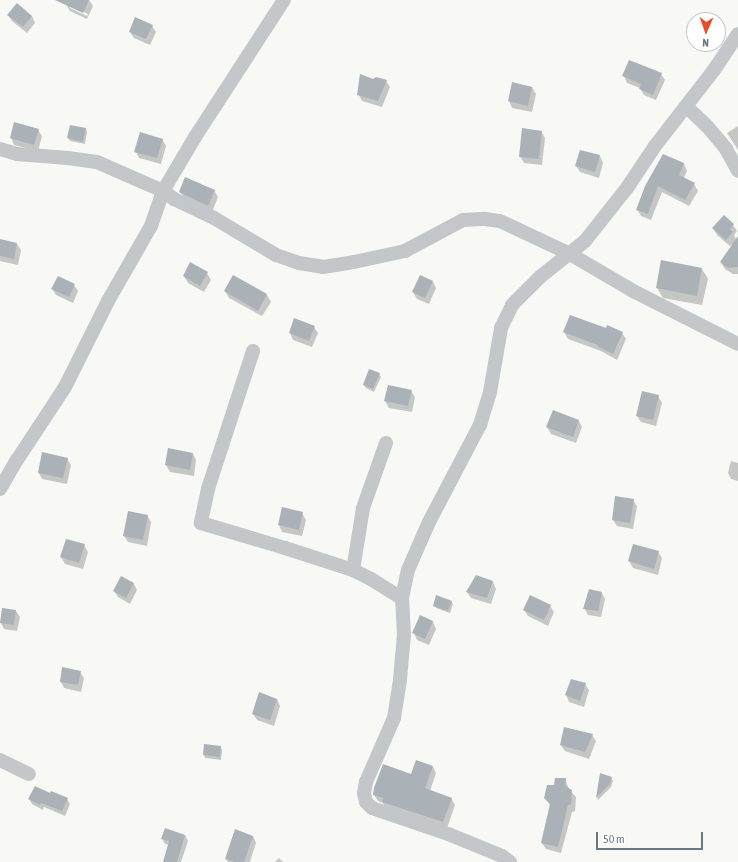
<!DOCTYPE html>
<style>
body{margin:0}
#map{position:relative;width:738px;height:862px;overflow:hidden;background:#f8f8f5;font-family:"Asap Condensed",sans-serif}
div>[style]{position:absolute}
.shadow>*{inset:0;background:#0003}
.building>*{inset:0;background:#aab2b8}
.minor>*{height:14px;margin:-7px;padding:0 7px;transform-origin:7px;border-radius:7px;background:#c3c7ca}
span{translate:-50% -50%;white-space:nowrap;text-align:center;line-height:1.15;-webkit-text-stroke:4px #fff;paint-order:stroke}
.north{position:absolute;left:686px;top:12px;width:40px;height:40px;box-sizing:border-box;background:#fff;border:1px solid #c2c9cf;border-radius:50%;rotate:182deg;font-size:11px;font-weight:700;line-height:16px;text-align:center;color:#677986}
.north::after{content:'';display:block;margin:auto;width:14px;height:18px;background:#e44f29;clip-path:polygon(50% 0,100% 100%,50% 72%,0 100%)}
.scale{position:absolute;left:596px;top:832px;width:107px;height:18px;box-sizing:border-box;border:2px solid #677986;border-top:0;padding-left:5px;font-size:12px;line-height:14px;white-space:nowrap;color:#677986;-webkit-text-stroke:3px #fff;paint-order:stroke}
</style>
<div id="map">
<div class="shadow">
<i style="clip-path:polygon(evenodd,68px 0,89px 0,93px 6px,87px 19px,70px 11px,66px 4px,68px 0,70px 6px,88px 14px,87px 16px,70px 8px,70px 6px)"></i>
<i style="clip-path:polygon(8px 15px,32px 16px,35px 23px,27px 33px,12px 21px)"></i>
<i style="clip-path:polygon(152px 26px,156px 32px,150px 45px,134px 38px,130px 32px)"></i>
<i style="clip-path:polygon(661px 74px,665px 80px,656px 100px,644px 95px,640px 88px,627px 83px,624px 76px)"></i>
<i style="clip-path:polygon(386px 81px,390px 87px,382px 107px,362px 101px,359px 95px)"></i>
<i style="clip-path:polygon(513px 83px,532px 87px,536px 94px,532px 112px,512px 108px,509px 101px)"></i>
<i style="clip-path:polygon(738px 126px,738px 150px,727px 133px)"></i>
<i style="clip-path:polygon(86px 129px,87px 132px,85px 144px,70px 141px,68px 138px)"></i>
<i style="clip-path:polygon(38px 130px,42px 136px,38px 151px,14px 145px,11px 138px)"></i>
<i style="clip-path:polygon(541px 131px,545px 138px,542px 165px,524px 163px,520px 156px)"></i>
<i style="clip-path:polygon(162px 139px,166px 146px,161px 164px,139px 158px,136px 152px)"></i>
<i style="clip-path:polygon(664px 155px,684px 164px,687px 171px,684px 178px,694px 184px,698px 191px,689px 206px,662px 192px,651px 220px,641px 216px,637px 209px)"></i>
<i style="clip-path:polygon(600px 156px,603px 163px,599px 178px,580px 172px,576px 166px)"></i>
<i style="clip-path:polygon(214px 190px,218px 197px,212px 212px,184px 198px,180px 192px)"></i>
<i style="clip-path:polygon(733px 225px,737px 231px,734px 235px,738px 243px,738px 274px,733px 274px,725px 269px,721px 263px,734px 243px,730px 246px,717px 235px,713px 228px)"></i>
<i style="clip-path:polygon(0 240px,17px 244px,21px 250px,18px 265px,0 261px)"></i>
<i style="clip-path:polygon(662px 261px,702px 269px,708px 279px,702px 305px,663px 298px,657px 288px)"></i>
<i style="clip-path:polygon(191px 264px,207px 273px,211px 280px,204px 292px,188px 283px,184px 276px)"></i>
<i style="clip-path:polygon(234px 277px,267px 295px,271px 302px,262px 316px,229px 298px,225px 291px)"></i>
<i style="clip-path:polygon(433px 282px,436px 288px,429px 304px,417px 299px,413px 292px)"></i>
<i style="clip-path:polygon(74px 285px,78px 291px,73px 303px,56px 295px,52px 289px)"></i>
<i style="clip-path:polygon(314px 327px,318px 333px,312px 347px,293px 340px,290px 333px)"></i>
<i style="clip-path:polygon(606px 329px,622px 333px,626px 339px,617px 360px,601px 351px,568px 339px,564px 332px)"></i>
<i style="clip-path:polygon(379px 374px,381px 377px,374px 392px,366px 388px,364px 385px)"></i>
<i style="clip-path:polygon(411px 391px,415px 397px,412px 412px,389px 408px,385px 401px)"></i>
<i style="clip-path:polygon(658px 396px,662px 403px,656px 426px,641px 422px,637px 416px)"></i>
<i style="clip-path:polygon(579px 421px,582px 427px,576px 443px,551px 434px,547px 427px)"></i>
<i style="clip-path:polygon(193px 454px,196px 460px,194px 476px,170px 472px,166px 465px)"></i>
<i style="clip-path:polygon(67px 459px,71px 465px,67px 484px,42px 479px,39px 473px)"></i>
<i style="clip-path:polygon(731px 461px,738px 463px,738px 481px,731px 479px,728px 473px)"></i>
<i style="clip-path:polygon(633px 500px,637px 506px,633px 529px,617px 526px,613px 520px)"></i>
<i style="clip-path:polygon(283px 509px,302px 513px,306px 520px,302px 536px,282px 532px,279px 525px)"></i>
<i style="clip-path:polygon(147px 515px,151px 522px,147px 546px,128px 542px,124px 536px)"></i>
<i style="clip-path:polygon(84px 545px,88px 552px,83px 569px,65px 564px,61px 557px)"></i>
<i style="clip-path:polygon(658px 552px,662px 558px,658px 575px,633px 568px,629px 561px)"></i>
<i style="clip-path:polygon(122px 577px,134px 584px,137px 590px,130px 604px,118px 597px,114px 591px)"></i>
<i style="clip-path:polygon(493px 582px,496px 589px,491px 604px,471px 598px,467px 592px)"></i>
<i style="clip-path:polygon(602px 593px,605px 599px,601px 617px,588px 615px,585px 609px)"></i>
<i style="clip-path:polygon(451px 601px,453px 604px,450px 613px,436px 608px,434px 605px)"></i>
<i style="clip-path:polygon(550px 606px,554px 612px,548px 626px,528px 616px,524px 610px)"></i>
<i style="clip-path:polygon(16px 611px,20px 617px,17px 631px,4px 629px,1px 623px)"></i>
<i style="clip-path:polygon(420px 617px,433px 622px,436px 629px,429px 645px,417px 640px,414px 633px)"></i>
<i style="clip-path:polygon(80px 672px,84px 678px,81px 692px,64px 688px,61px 682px)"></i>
<i style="clip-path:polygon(571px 680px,585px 684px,589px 690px,584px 707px,569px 702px,566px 695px)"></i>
<i style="clip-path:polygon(277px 699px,280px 706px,274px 726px,257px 720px,253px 714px)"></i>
<i style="clip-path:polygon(592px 735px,596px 741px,589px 759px,565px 751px,561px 745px)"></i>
<i style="clip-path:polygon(221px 747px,222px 750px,221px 760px,205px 758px,204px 755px)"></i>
<i style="clip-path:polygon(416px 762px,433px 767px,436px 773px,430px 791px,451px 798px,455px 805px,447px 828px,386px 808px,383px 803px,378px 801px,374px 795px,412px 776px)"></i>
<i style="clip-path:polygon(601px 774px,611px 778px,613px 781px,611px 787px,598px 800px,597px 798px)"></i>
<i style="clip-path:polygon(565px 779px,569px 789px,576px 797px,575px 811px,572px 812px,561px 853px,546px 849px,542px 843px,551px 806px,545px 798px,555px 786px)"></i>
<i style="clip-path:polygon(50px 794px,67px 799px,70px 804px,65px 816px,44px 807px,43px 810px,32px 804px,29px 799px)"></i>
<i style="clip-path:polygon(185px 835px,188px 841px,181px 862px,165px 862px,169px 845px,165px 844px,162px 839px)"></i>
<i style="clip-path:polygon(253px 836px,256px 843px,250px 862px,228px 862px,226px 858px)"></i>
<i style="clip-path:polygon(279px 858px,283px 862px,275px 862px)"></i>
</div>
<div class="building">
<i style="clip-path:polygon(55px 0,89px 0,83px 13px)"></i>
<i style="clip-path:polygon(17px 3px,32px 16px,23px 27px,7px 15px)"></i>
<i style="clip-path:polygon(135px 17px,153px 25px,146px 39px,129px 32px)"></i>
<i style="clip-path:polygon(629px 60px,662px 73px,653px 95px,639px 89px,641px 84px,622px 76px)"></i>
<i style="clip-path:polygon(360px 74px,373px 79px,376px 77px,387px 80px,378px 101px,357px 95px)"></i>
<i style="clip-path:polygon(512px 82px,532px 87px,528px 106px,508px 101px)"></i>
<i style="clip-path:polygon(14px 122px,39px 129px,34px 145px,10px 138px)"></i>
<i style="clip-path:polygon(70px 125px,86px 128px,83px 142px,67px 138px)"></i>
<i style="clip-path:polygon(522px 128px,542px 131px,539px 159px,519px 157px)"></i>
<i style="clip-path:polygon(140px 132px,163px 139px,157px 158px,134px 152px)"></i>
<i style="clip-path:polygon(580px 150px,600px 155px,595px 172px,575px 166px)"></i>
<i style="clip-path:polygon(663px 154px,684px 163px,679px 175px,695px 183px,685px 200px,658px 186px,648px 214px,636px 210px,645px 186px)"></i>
<i style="clip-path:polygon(185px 177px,215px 190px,208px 206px,179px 192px)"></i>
<i style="clip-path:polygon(724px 215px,734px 224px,730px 229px,733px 232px,726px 240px,712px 228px)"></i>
<i style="clip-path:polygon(738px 236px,738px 267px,728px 268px,720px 262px)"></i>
<i style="clip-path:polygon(0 239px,17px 243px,14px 259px,0 256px)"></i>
<i style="clip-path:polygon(661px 260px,702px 268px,697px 296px,656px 288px)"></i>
<i style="clip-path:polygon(190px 262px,208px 272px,200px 286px,183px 276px)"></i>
<i style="clip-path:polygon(233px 275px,267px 294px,258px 311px,224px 291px)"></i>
<i style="clip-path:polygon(420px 275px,433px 281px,425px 298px,412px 292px)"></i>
<i style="clip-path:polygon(58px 276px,75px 284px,69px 297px,51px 289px)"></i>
<i style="clip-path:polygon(570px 315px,606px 328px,607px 325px,623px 332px,613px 354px,597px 346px,598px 345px,563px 332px)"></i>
<i style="clip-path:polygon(294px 318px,315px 326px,309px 341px,289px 333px)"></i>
<i style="clip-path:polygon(369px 369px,380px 373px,373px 389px,363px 385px)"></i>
<i style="clip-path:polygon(388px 385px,412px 390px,408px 406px,384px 401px)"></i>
<i style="clip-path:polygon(642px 391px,659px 395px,653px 420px,636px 416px)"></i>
<i style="clip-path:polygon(553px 410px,579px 420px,573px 437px,546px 427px)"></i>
<i style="clip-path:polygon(168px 448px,193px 453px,190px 470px,165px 465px)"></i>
<i style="clip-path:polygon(42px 452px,68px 458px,63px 478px,38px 473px)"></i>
<i style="clip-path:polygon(615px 496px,634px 499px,630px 523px,612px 520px)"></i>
<i style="clip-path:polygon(282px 507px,303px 512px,299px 530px,278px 525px)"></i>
<i style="clip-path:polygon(128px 511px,148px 515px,143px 540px,123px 536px)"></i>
<i style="clip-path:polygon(66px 539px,85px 544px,79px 563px,60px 557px)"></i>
<i style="clip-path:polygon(633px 544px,659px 551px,654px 569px,628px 561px)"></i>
<i style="clip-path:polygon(476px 575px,493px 581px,487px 598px,466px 592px)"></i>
<i style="clip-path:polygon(121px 576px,134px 583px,126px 598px,113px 591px)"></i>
<i style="clip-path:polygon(589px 589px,602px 592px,598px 611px,583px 609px)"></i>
<i style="clip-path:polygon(436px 595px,452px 601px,448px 611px,433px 606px)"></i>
<i style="clip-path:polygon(530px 595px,551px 605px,544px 620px,523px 610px)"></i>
<i style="clip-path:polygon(2px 608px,16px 610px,14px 625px,0 623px)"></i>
<i style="clip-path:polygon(420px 615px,433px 621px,425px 639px,412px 633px)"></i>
<i style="clip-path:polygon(62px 667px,81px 671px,78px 685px,60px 682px)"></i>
<i style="clip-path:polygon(571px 679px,586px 683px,580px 701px,565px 695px)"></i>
<i style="clip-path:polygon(259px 692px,277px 699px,270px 720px,252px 714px)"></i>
<i style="clip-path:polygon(564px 727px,593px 734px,585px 752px,560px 745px)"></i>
<i style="clip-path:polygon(204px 744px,221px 746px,220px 757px,203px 755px)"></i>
<i style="clip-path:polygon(416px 760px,433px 766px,425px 788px,452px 798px,443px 822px,382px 802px,383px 798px,373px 795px,374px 788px,383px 764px,411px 774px)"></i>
<i style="clip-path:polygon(600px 773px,612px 777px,610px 784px,596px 798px)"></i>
<i style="clip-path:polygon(555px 778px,566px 778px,565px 786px,572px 790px,571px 805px,568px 805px,558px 847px,541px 843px,550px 804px,544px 798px,547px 785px,554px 785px)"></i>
<i style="clip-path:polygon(35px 786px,50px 793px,51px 791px,68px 798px,62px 811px,41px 803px,40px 805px,28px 799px)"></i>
<i style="clip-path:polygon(165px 828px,185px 835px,177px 862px,163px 862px,169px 841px,161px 839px)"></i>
<i style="clip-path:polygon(235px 829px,253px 836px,244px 862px,235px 862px,225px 859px)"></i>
</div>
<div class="minor">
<i style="left:686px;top:106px;width:29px;rotate:44deg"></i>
<i style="left:707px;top:126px;width:30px;rotate:50deg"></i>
<i style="left:726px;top:149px;width:25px;rotate:61deg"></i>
<i style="left:0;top:149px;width:18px;rotate:16deg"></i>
<i style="left:17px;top:154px;width:51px;rotate:4.5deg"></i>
<i style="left:68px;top:158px;width:29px;rotate:8deg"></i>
<i style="left:97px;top:162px;width:72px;rotate:23.7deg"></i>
<i style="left:163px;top:191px;width:14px;rotate:36deg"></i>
<i style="left:174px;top:199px;width:44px;rotate:25.4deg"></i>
<i style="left:214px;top:218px;width:72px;rotate:30.8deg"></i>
<i style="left:276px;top:255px;width:24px;rotate:19deg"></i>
<i style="left:299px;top:263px;width:24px;rotate:9deg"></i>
<i style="left:323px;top:267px;width:31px;rotate:-9deg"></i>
<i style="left:354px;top:262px;width:52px;rotate:-12.2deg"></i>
<i style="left:405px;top:251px;width:66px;rotate:-28.1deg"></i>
<i style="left:463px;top:220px;width:22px;rotate:-3deg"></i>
<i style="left:485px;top:219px;width:15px;rotate:8deg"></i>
<i style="left:500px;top:221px;width:77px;rotate:25.2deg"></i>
<i style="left:570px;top:254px;width:75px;rotate:30.3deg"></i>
<i style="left:635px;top:292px;width:115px;rotate:26.8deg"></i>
<i style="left:253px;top:351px;width:145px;rotate:108.1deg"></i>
<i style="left:208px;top:489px;width:35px;rotate:102deg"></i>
<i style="left:201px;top:523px;width:88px;rotate:16.6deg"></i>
<i style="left:285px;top:548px;width:71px;rotate:17.9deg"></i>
<i style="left:353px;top:570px;width:20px;rotate:27deg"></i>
<i style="left:371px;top:579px;width:36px;rotate:32deg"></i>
<i style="left:0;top:489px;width:34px;rotate:-60deg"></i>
<i style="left:17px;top:460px;width:87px;rotate:-56.7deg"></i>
<i style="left:65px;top:387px;width:96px;rotate:-63.4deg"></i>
<i style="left:108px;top:301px;width:86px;rotate:-60.2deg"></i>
<i style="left:151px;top:226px;width:37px;rotate:-71deg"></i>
<i style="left:163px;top:191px;width:63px;rotate:-59.3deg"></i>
<i style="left:195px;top:137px;width:163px;rotate:-57deg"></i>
<i style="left:353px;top:570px;width:63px;rotate:-80.8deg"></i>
<i style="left:363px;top:508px;width:69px;rotate:-70.5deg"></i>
<i style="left:0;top:760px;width:32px;rotate:26deg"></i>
<i style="left:510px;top:862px;width:10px;rotate:-143deg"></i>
<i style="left:502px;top:856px;width:58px;rotate:-157.8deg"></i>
<i style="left:448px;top:834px;width:80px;rotate:-161.1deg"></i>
<i style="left:372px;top:808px;width:8px;rotate:-135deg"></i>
<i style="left:366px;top:802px;width:9px;rotate:-103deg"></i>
<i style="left:364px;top:793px;width:11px;rotate:-80deg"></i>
<i style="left:366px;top:782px;width:70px;rotate:-66.4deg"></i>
<i style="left:394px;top:718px;width:39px;rotate:-81deg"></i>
<i style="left:400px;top:679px;width:44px;rotate:-84.8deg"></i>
<i style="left:404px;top:635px;width:37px;rotate:-93deg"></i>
<i style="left:402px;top:598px;width:29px;rotate:-78deg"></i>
<i style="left:408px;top:570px;width:52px;rotate:-66.4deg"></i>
<i style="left:429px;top:522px;width:110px;rotate:-62.3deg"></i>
<i style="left:480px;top:425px;width:34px;rotate:-73deg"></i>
<i style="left:490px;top:392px;width:65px;rotate:-80.2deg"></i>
<i style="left:501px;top:328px;width:25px;rotate:-64deg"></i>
<i style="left:512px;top:305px;width:40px;rotate:-45deg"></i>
<i style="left:540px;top:277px;width:58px;rotate:-38.7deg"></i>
<i style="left:585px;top:241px;width:68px;rotate:-51.6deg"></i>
<i style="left:627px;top:188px;width:50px;rotate:-56.3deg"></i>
<i style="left:655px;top:146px;width:96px;rotate:-52.2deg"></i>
<i style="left:714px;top:70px;width:43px;rotate:-56.3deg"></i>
</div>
<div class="north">N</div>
<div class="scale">50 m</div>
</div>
